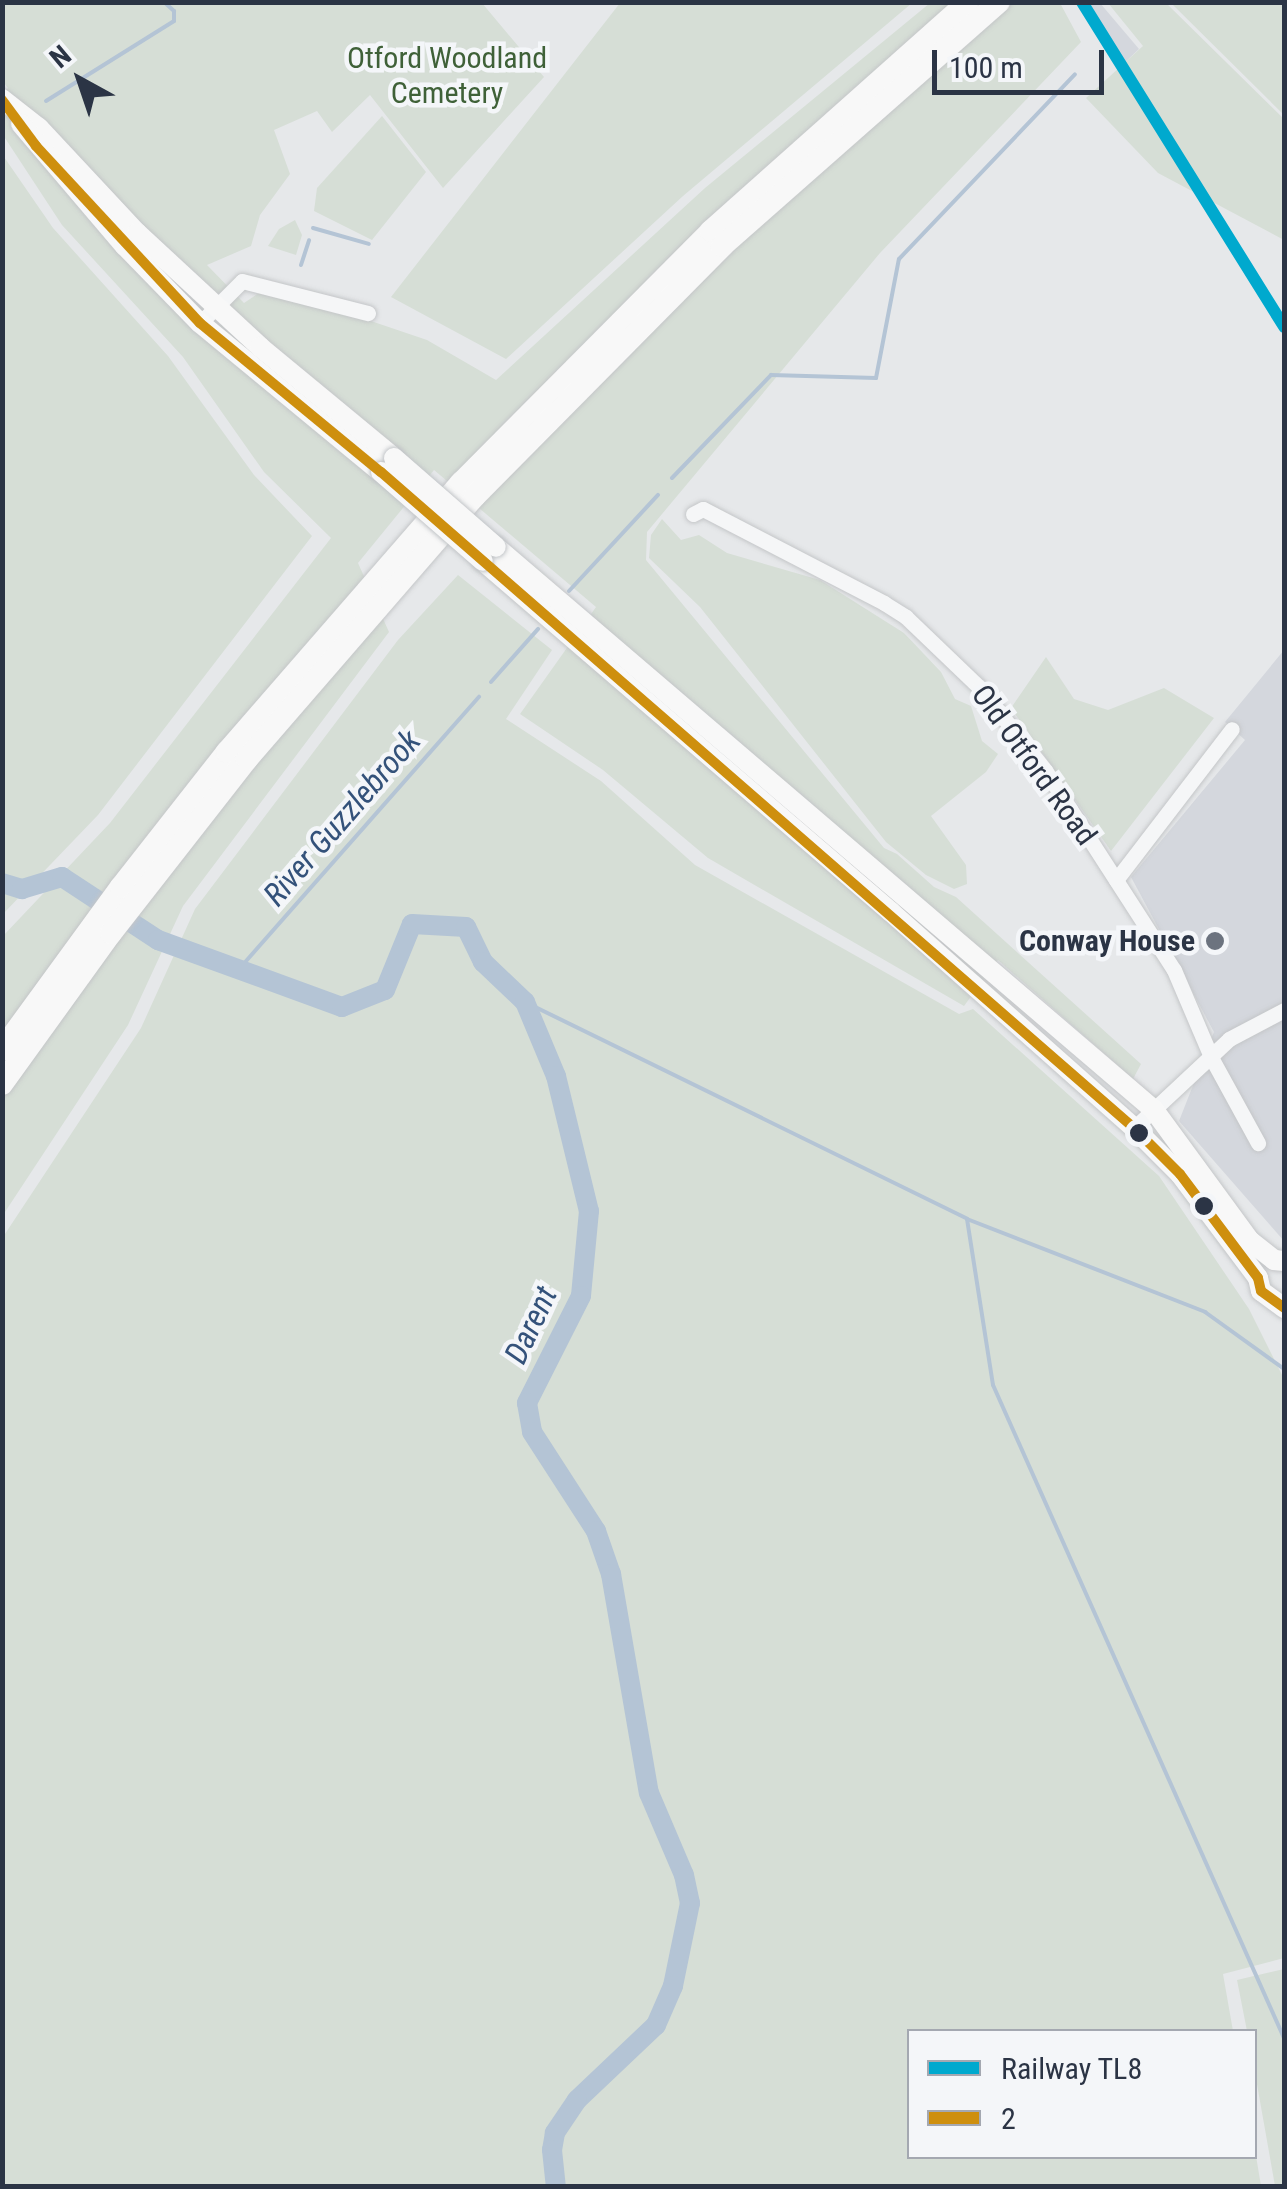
<!DOCTYPE html>
<style>
body{margin:0}
#map{position:relative;width:1287px;height:2189px;overflow:hidden;background:#e6e8ea;font-family:"Roboto Condensed",sans-serif}
div>[style]{position:absolute}
.built>*{inset:0;background:#d4d7dd}
.green>*{inset:0;background:#d6ded6}
.stream>*{height:4px;margin:-2px;padding:0 2px;transform-origin:2px;border-radius:2px;background:#b4c4d5}
.river>*{height:20px;margin:-10px;padding:0 10px;transform-origin:10px;border-radius:10px;background:#b4c4d5}
.roads{filter:drop-shadow(0 0 2px #c4c6c8) drop-shadow(0 0 2px #c4c6c8)}
.minor>*{height:15px;margin:-7.5px;padding:0 7.5px;transform-origin:7.5px;border-radius:7.5px;background:#f5f6f7}
.major>*{height:20px;margin:-10px;padding:0 10px;transform-origin:10px;border-radius:10px;background:#f8f8f8}
.highway>*{height:22px;margin:-11px;padding:0 11px;transform-origin:11px;border-radius:11px;background:#f8f8f8}
.bridges{filter:drop-shadow(0 0 2px #c2c5c8) drop-shadow(0 0 2px #c2c5c8)}
.major-bridge>*{height:20px;margin:-10px;padding:0 10px;transform-origin:10px;border-radius:10px;background:#f8f8f8}
.bus-1>*{height:10px;margin:-5px;padding:0 5px;transform-origin:5px;border-radius:5px;background:#ce8f0e}
.rail-1>*{height:12px;margin:-6px;padding:0 6px;transform-origin:6px;border-radius:6px;background:#00a9ce}
.dots>*{width:28px;height:28px;translate:-50% -50%;box-sizing:border-box;border:5px solid #f4f6f9;border-radius:50%}
span{translate:-50% -50%;white-space:nowrap;text-align:center;line-height:1.15;-webkit-text-stroke:9px #f4f6f9;paint-order:stroke}
.park-label{font-size:30px;color:#3f6138}
.street-label{font-size:30px;color:#2b3445}
.poi-label{font-size:30px;color:#2b3445;font-weight:700}
.right{translate:-100% -50%;text-align:right}
.water-label{font-size:32px;color:#34527a;font-style:italic}
.frame{position:absolute;inset:0;border:5px solid #2b3445;pointer-events:none}
.legend{position:absolute;left:907px;top:2029px;width:350px;height:130px;box-sizing:border-box;background:#f4f6f9;border:2px solid #a4a8b1;margin:0;padding:12px 18px;list-style:none;font-size:30px;color:#2b3445}
.legend li{display:flex;align-items:center;gap:20px;height:50px}
.legend b{width:50px;border:2px solid #a4a8b1}
.north{position:absolute;left:30px;top:30px;width:100px;height:100px;-webkit-text-stroke:8px #f4f6f9;paint-order:stroke;rotate:320deg;font-size:28px;font-weight:700;line-height:40px;text-align:center;color:#2b3445}
.north::after{content:'';display:block;margin:auto;width:35px;height:45px;background:#2b3445;clip-path:polygon(50% 0,100% 100%,50% 72%,0 100%)}
.scale{position:absolute;left:932px;top:50px;width:172px;height:45px;box-sizing:border-box;border:5px solid #2b3445;border-top:0;padding-left:12px;font-size:30px;line-height:35px;white-space:nowrap;color:#2b3445;-webkit-text-stroke:8px #f4f6f9;paint-order:stroke}
</style>
<div id="map">
<div class="built">
<i style="clip-path:polygon(1078px 3px,1100px 3px,1139px 49px,1119px 68px)"></i>
<i style="clip-path:polygon(1284px 650px,1284px 1241px,1179px 1121px,1214px 1032px,1131px 877px,1245px 740px,1225px 722px)"></i>
</div>
<div class="green">
<i style="clip-path:polygon(3px 3px,482px 3px,544px 77px,443px 188px,370px 95px,332px 132px,317px 111px,274px 130px,290px 174px,260px 215px,251px 246px,207px 265px,244px 303px,262px 291px,362px 318px,427px 340px,496px 380px,705px 188px,930px 3px,1060px 3px,1081px 42px,880px 253px,647px 532px,646px 560px,884px 848px,897px 854px,934px 887px,956px 897px,1141px 1064px,1133px 1079px,998px 960px,964px 1006px,708px 858px,603px 770px,520px 714px,596px 607px,434px 470px,358px 563px,389px 632px,183px 906px,128px 1025px,3px 1215px,3px 936px,110px 823px,331px 538px,264px 472px,183px 357px,62px 225px,3px 135px,3px 94px,8px 88px,3px 82px)"></i>
<i style="clip-path:polygon(620px 3px,912px 3px,683px 196px,506px 359px,391px 297px)"></i>
<i style="clip-path:polygon(1108px 3px,1166px 3px,1284px 119px,1284px 240px,1158px 173px,1086px 98px,1143px 46px)"></i>
<i style="clip-path:polygon(1284px 3px,1284px 115px,1172px 4px,1174px 2px)"></i>
<i style="clip-path:polygon(382px 116px,426px 172px,372px 240px,314px 211px,317px 188px)"></i>
<i style="clip-path:polygon(2px 154px,53px 228px,168px 356px,254px 475px,312px 536px,98px 815px,3px 914px)"></i>
<i style="clip-path:polygon(295px 220px,302px 235px,296px 255px,268px 246px,279px 229px)"></i>
<i style="clip-path:polygon(662px 519px,681px 540px,699px 535px,727px 553px,820px 580px,904px 633px,941px 672px,955px 699px,971px 706px,982px 741px,998px 754px,986px 772px,931px 816px,966px 865px,967px 884px,954px 889px,926px 875px,886px 842px,700px 607px,649px 558px,651px 535px)"></i>
<i style="clip-path:polygon(458px 575px,552px 650px,506px 719px,601px 781px,695px 865px,959px 1014px,973px 1009px,1159px 1176px,1249px 1309px,1284px 1379px,1284px 1958px,1223px 1974px,1233px 2031px,909px 2032px,909px 2156px,1254px 2156px,1255px 2150px,1261px 2186px,3px 2186px,3px 1237px,141px 1028px,195px 909px,398px 640px)"></i>
<i style="clip-path:polygon(1046px 657px,1074px 699px,1108px 710px,1164px 688px,1214px 718px,1111px 851px,1011px 708px)"></i>
<i style="clip-path:polygon(1284px 1969px,1284px 2186px,1275px 2186px,1255px 2073px,1254px 2032px,1247px 2031px,1237px 1980px)"></i>
</div>
<div class="stream">
<i style="left:46px;top:101px;width:151px;rotate:-32deg"></i>
<i style="left:174px;top:21px;width:10px;rotate:-90deg"></i>
<i style="left:174px;top:11px;width:13px;rotate:-138deg"></i>
<i style="left:313px;top:228px;width:58px;rotate:15.9deg"></i>
<i style="left:301px;top:265px;width:26px;rotate:-72deg"></i>
<i style="left:672px;top:478px;width:143px;rotate:-46.1deg"></i>
<i style="left:771px;top:375px;width:105px;rotate:1.6deg"></i>
<i style="left:876px;top:378px;width:121px;rotate:-79.1deg"></i>
<i style="left:899px;top:259px;width:255px;rotate:-46.4deg"></i>
<i style="left:569px;top:591px;width:131px;rotate:-47.2deg"></i>
<i style="left:491px;top:682px;width:71px;rotate:-48.4deg"></i>
<i style="left:239px;top:969px;width:363px;rotate:-48.6deg"></i>
<i style="left:525px;top:1002px;width:492px;rotate:26.1deg"></i>
<i style="left:967px;top:1219px;width:168px;rotate:81.1deg"></i>
<i style="left:993px;top:1385px;width:715px;rotate:65.98deg"></i>
<i style="left:967px;top:1219px;width:256px;rotate:21.3deg"></i>
<i style="left:1205px;top:1312px;width:97px;rotate:35.8deg"></i>
</div>
<div class="river">
<i style="left:2px;top:883px;width:21px;rotate:17deg"></i>
<i style="left:22px;top:889px;width:42px;rotate:-16.7deg"></i>
<i style="left:62px;top:877px;width:115px;rotate:33.3deg"></i>
<i style="left:158px;top:940px;width:196px;rotate:20deg"></i>
<i style="left:342px;top:1007px;width:46px;rotate:-21.6deg"></i>
<i style="left:385px;top:990px;width:71px;rotate:-67.8deg"></i>
<i style="left:412px;top:924px;width:54px;rotate:3.2deg"></i>
<i style="left:466px;top:927px;width:39px;rotate:64deg"></i>
<i style="left:483px;top:962px;width:58px;rotate:43.6deg"></i>
<i style="left:525px;top:1002px;width:80px;rotate:67.3deg"></i>
<i style="left:556px;top:1076px;width:139px;rotate:76.3deg"></i>
<i style="left:589px;top:1211px;width:85px;rotate:95.4deg"></i>
<i style="left:581px;top:1296px;width:120px;rotate:116.8deg"></i>
<i style="left:527px;top:1403px;width:29px;rotate:80deg"></i>
<i style="left:532px;top:1432px;width:118px;rotate:57.1deg"></i>
<i style="left:596px;top:1531px;width:46px;rotate:70.8deg"></i>
<i style="left:611px;top:1574px;width:222px;rotate:80.2deg"></i>
<i style="left:649px;top:1793px;width:89px;rotate:66.9deg"></i>
<i style="left:684px;top:1875px;width:29px;rotate:78deg"></i>
<i style="left:690px;top:1903px;width:85px;rotate:101.6deg"></i>
<i style="left:673px;top:1986px;width:43px;rotate:113.6deg"></i>
<i style="left:656px;top:2025px;width:109px;rotate:136.5deg"></i>
<i style="left:577px;top:2100px;width:40px;rotate:124deg"></i>
<i style="left:555px;top:2133px;width:17px;rotate:100deg"></i>
<i style="left:552px;top:2150px;width:36px;rotate:84deg"></i>
</div>
<div class="roads">
<div class="minor">
<i style="left:200px;top:323px;width:59px;rotate:-45deg"></i>
<i style="left:242px;top:281px;width:130px;rotate:14.3deg"></i>
<i style="left:693px;top:514px;width:11px;rotate:-27deg"></i>
<i style="left:703px;top:509px;width:204px;rotate:27.4deg"></i>
<i style="left:884px;top:603px;width:26px;rotate:32deg"></i>
<i style="left:906px;top:617px;width:101px;rotate:43.8deg"></i>
<i style="left:979px;top:687px;width:106px;rotate:51.5deg"></i>
<i style="left:1045px;top:770px;width:238px;rotate:57.2deg"></i>
<i style="left:1174px;top:970px;width:97px;rotate:66.9deg"></i>
<i style="left:1212px;top:1059px;width:96px;rotate:61.3deg"></i>
<i style="left:1116px;top:880px;width:190px;rotate:-52.5deg"></i>
<i style="left:1134px;top:1128px;width:130px;rotate:-43.1deg"></i>
<i style="left:1229px;top:1039px;width:62px;rotate:-27.8deg"></i>
</div>
<div class="major">
<i style="left:2px;top:99px;width:47px;rotate:38.1deg"></i>
<i style="left:39px;top:128px;width:144px;rotate:47deg"></i>
<i style="left:137px;top:233px;width:168px;rotate:42.8deg"></i>
<i style="left:260px;top:347px;width:174px;rotate:39.6deg"></i>
<i style="left:21px;top:124px;width:160px;rotate:49.6deg"></i>
<i style="left:125px;top:246px;width:107px;rotate:45.8deg"></i>
<i style="left:200px;top:323px;width:234px;rotate:39.5deg"></i>
<i style="left:496px;top:547px;width:866px;rotate:40.55deg"></i>
<i style="left:1154px;top:1110px;width:162px;rotate:53.8deg"></i>
<i style="left:1250px;top:1241px;width:31px;rotate:38deg"></i>
<i style="left:1274px;top:1260px;width:10px;rotate:6deg"></i>
<i style="left:483px;top:561px;width:538px;rotate:40.71deg"></i>
<i style="left:891px;top:912px;width:325px;rotate:41.6deg"></i>
<i style="left:1134px;top:1128px;width:65px;rotate:45deg"></i>
<i style="left:1180px;top:1174px;width:130px;rotate:53.1deg"></i>
<i style="left:1258px;top:1278px;width:13px;rotate:77deg"></i>
<i style="left:1261px;top:1291px;width:29px;rotate:36deg"></i>
</div>
<div class="highway">
<i style="left:2px;top:1050px;width:202px;rotate:-53.9deg"></i>
<i style="left:121px;top:887px;width:172px;rotate:-51.9deg"></i>
<i style="left:227px;top:752px;width:357px;rotate:-49deg"></i>
<i style="left:461px;top:483px;width:355px;rotate:-45.2deg"></i>
<i style="left:711px;top:231px;width:344px;rotate:-41.7deg"></i>
<i style="left:2px;top:1084px;width:186px;rotate:-54.2deg"></i>
<i style="left:111px;top:933px;width:221px;rotate:-52deg"></i>
<i style="left:247px;top:759px;width:347px;rotate:-49.1deg"></i>
<i style="left:474px;top:497px;width:353px;rotate:-45.3deg"></i>
<i style="left:722px;top:246px;width:369px;rotate:-41.4deg"></i>
</div>
</div>
<div class="bridges">
<div class="major-bridge">
<i style="left:394px;top:458px;width:135px;rotate:41.1deg"></i>
<i style="left:381px;top:472px;width:135px;rotate:41.1deg"></i>
</div>
</div>
<div class="bus-1">
<i style="left:2px;top:100px;width:57px;rotate:53.5deg"></i>
<i style="left:36px;top:146px;width:241px;rotate:47.2deg"></i>
<i style="left:200px;top:323px;width:234px;rotate:39.5deg"></i>
<i style="left:381px;top:472px;width:999px;rotate:41.06deg"></i>
<i style="left:1134px;top:1128px;width:65px;rotate:45deg"></i>
<i style="left:1180px;top:1174px;width:130px;rotate:53.1deg"></i>
<i style="left:1258px;top:1278px;width:13px;rotate:77deg"></i>
<i style="left:1261px;top:1291px;width:29px;rotate:36deg"></i>
</div>
<div class="rail-1">
<i style="left:1082px;top:2px;width:383px;rotate:58.1deg"></i>
</div>
<div class="dots">
<i style="left:1215px;top:941px;background:#6c737f"></i>
<i style="left:1139px;top:1133px;background:#2b3445"></i>
<i style="left:1204px;top:1206px;background:#2b3445"></i>
</div>
<div class="park-label">
<span style="left:447px;top:75px">Otford Woodland<br>Cemetery</span>
</div>
<div class="street-label">
<span style="left:1034px;top:765px;rotate:54deg">Old Otford Road</span>
</div>
<div class="poi-label">
<span class="right" style="left:1195px;top:941px">Conway House</span>
</div>
<div class="water-label">
<span style="left:342px;top:818px;rotate:-49deg">River Guzzlebrook</span>
<span style="left:531px;top:1325px;rotate:-65deg">Darent</span>
</div>
<div class="frame"></div>
<ul class="legend">
<li><b style="height:12px;background:#00a9ce"></b>Railway TL8</li>
<li><b style="height:12px;background:#ce8f0e"></b>2</li>
</ul>
<div class="north">N</div>
<div class="scale">100 m</div>
</div>
